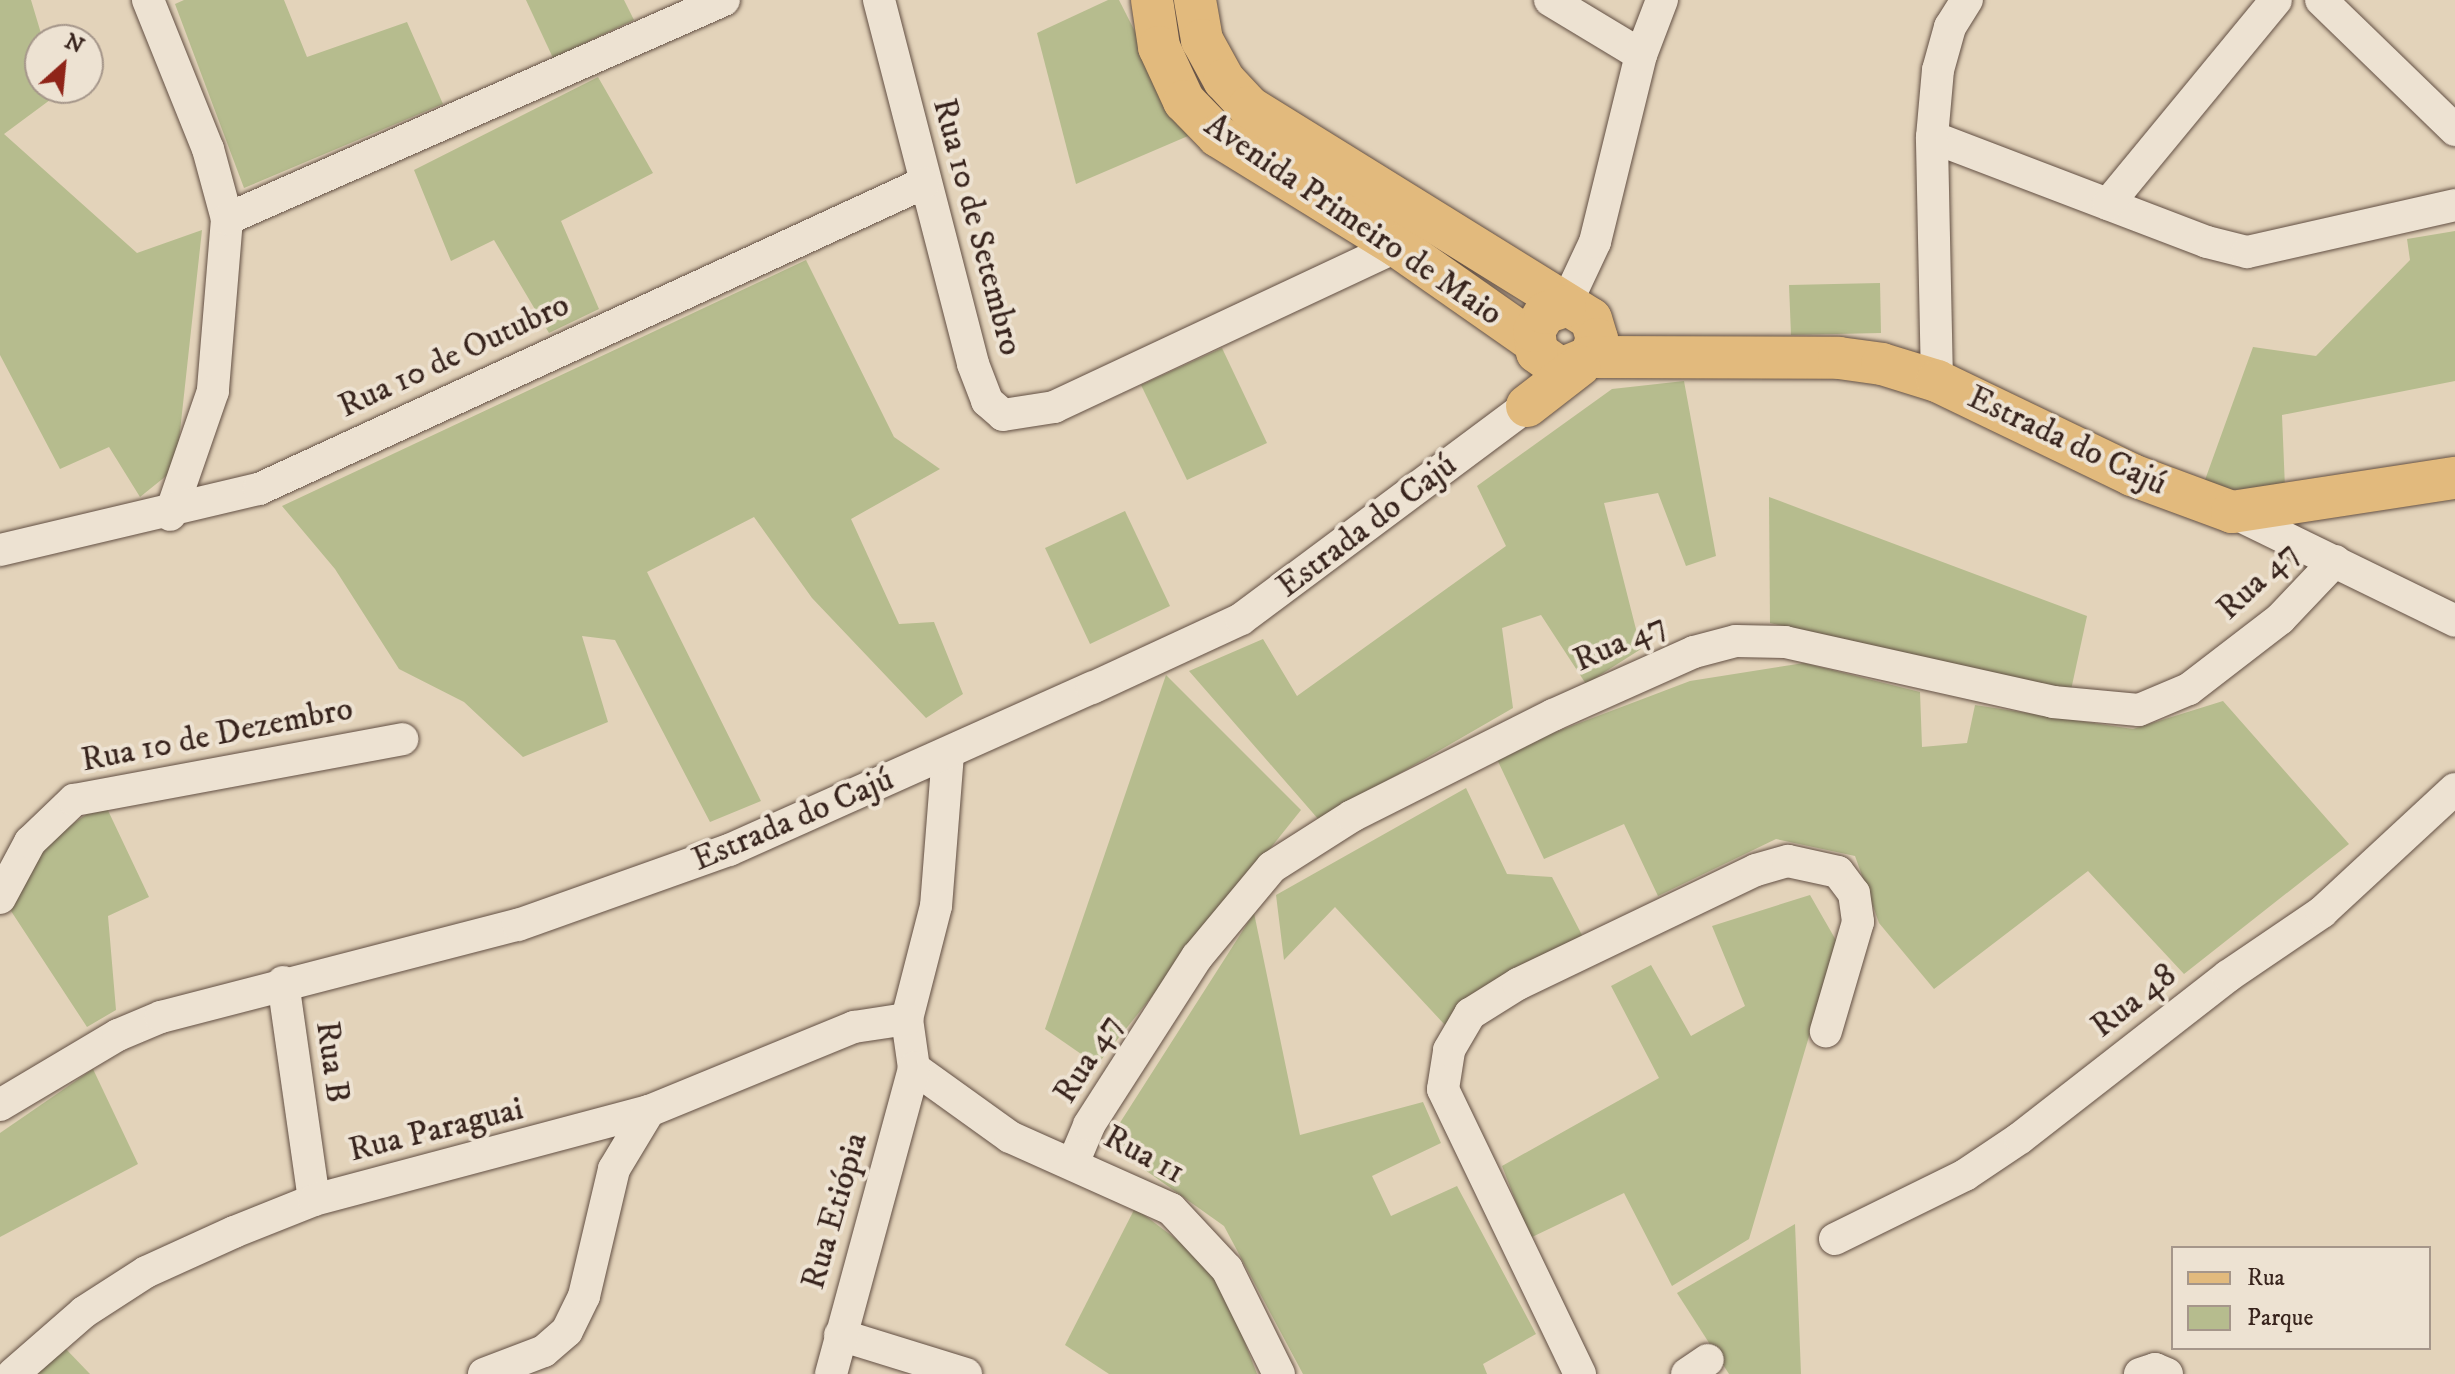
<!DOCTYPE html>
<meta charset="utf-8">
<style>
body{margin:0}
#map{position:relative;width:2455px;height:1374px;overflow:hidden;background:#e3d3ba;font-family:"IM FELL DW Pica",serif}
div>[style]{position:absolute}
.green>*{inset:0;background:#b6bc8e}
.roads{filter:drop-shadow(0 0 2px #635044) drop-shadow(0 0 2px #635044)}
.minor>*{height:32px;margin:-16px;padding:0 16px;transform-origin:16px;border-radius:16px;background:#ede2d2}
.major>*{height:42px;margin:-21px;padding:0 21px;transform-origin:21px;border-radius:21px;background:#e2ba7d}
span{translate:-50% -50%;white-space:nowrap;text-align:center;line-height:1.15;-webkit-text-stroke:8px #ede2d2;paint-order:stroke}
.street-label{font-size:34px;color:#38241d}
.legend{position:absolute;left:2171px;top:1246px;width:260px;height:104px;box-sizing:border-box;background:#ede2d2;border:2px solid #a5968a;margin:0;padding:10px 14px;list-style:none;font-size:24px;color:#38241d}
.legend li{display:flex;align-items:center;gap:16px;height:40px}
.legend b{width:40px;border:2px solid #a5968a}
.north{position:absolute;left:24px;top:24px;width:80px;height:80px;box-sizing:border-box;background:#ede2d2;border:2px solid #a5968a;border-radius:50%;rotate:27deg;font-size:22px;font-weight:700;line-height:32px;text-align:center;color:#38241d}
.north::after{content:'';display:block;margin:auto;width:28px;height:36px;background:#8f2418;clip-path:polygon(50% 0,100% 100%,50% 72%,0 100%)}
</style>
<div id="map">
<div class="green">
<i style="clip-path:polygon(0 0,31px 0,43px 40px,40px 88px,56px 88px,58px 94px,4px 134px,137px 253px,202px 230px,176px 468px,140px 497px,109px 447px,60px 469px,0 355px)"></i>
<i style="clip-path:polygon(184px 0,284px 0,307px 57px,407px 22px,443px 104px,244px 188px,175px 4px)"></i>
<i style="clip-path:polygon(526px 0,624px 0,634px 20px,553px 58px)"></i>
<i style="clip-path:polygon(1108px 0,1119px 0,1188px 136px,1076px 184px,1037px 33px)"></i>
<i style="clip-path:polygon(598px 77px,653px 173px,561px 221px,599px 309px,549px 333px,494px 240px,451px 261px,414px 170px)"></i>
<i style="clip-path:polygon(2455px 231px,2455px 381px,2282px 415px,2285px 488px,2201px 491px,2253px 347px,2316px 356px,2410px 260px,2407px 239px)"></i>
<i style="clip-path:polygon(806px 260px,894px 437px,940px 469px,851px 519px,899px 624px,934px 622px,963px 694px,926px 718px,812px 598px,754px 517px,647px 572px,761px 801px,710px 822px,615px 640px,582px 636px,608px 722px,523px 757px,464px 702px,399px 669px,335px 569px,282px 506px)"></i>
<i style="clip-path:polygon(1880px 283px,1881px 333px,1791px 335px,1789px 285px)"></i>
<i style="clip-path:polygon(1222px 348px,1267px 443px,1187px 480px,1141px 385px)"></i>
<i style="clip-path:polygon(1684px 381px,1716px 556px,1686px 566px,1658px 493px,1604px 503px,1641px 649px,1586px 684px,1541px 615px,1502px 628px,1513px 708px,1319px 820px,1189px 671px,1263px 639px,1297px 696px,1506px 546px,1477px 486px,1612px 389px)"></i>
<i style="clip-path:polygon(1769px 497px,2087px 616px,2071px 690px,1770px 623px)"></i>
<i style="clip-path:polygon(1125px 511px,1170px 606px,1090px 644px,1045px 548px)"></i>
<i style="clip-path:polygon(1804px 663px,1920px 692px,1922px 747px,1967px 743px,1975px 705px,2133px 729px,2223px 701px,2349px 844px,2184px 974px,2088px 871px,1934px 989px,1879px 923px,1855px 856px,1776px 839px,1658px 896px,1624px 824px,1544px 859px,1495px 755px,1690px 681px)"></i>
<i style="clip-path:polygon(1166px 675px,1301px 810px,1097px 1065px,1045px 1029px)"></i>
<i style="clip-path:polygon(1466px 788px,1507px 874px,1552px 877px,1583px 937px,1445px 1025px,1335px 907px,1284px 960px,1276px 895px)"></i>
<i style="clip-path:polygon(104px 802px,149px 897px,108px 916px,116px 1010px,87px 1027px,11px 911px,37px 849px)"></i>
<i style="clip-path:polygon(1810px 895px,1837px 942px,1749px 1239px,1672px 1286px,1624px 1193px,1530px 1238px,1502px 1166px,1659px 1078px,1611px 986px,1651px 965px,1691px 1036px,1745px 1006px,1712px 926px)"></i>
<i style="clip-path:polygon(1254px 913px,1300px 1135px,1423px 1102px,1441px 1143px,1372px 1176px,1391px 1216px,1457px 1186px,1536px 1334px,1483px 1364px,1487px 1374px,1303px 1374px,1224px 1226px,1107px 1143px)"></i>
<i style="clip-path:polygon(93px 1069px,138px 1164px,0 1237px,0 1133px)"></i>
<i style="clip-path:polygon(1135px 1208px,1217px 1270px,1257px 1374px,1109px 1374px,1065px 1345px)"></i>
<i style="clip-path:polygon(1795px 1224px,1801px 1374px,1729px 1374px,1677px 1293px)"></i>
<i style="clip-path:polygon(63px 1346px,90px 1374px,35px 1374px)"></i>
</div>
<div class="roads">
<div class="minor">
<i style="left:148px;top:0;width:161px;rotate:68.1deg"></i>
<i style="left:208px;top:149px;width:73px;rotate:74.8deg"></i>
<i style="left:227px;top:219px;width:173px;rotate:94.7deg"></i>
<i style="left:213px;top:391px;width:131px;rotate:109.1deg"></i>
<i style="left:879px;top:0;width:376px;rotate:75.5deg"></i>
<i style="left:973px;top:364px;width:40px;rotate:69deg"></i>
<i style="left:987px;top:401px;width:21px;rotate:41deg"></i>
<i style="left:1003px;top:415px;width:52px;rotate:-8.9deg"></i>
<i style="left:1054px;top:407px;width:379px;rotate:-25.1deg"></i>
<i style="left:1550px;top:0;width:106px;rotate:31.1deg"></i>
<i style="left:2321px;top:0;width:187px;rotate:44.1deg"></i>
<i style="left:1932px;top:137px;width:294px;rotate:20.9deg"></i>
<i style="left:2207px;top:242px;width:41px;rotate:14deg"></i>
<i style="left:2247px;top:252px;width:213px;rotate:-12.7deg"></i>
<i style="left:2108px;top:204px;width:264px;rotate:-50.5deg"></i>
<i style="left:227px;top:219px;width:543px;rotate:-23.78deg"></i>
<i style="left:1565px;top:306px;width:71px;rotate:-64.9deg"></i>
<i style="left:1595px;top:242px;width:193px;rotate:-76.2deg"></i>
<i style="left:1641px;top:55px;width:59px;rotate:-69.1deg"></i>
<i style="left:1937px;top:381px;width:244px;rotate:-91.2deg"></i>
<i style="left:1932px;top:137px;width:67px;rotate:-84.9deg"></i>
<i style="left:1938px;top:70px;width:45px;rotate:-74.4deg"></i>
<i style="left:1950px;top:27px;width:32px;rotate:-58deg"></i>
<i style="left:2232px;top:512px;width:248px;rotate:26deg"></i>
<i style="left:0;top:550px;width:266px;rotate:-13.3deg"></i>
<i style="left:259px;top:489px;width:732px;rotate:-24.71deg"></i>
<i style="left:948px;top:754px;width:152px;rotate:94.5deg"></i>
<i style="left:936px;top:906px;width:117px;rotate:104.4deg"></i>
<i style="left:907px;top:1019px;width:49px;rotate:81.9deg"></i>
<i style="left:914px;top:1068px;width:118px;rotate:35.7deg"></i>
<i style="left:1010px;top:1137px;width:176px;rotate:24.1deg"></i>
<i style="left:1171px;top:1209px;width:82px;rotate:47deg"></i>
<i style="left:1227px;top:1269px;width:117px;rotate:63.7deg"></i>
<i style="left:0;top:898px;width:64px;rotate:-61.8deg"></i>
<i style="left:30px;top:842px;width:61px;rotate:-43.7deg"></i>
<i style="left:74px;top:800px;width:334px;rotate:-10.5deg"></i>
<i style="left:283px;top:982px;width:220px;rotate:81.9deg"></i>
<i style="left:0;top:1105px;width:137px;rotate:-30.7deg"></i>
<i style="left:118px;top:1035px;width:47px;rotate:-22.7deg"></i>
<i style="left:161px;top:1017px;width:369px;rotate:-14.5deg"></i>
<i style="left:518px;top:925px;width:224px;rotate:-19.6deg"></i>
<i style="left:729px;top:850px;width:398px;rotate:-24.1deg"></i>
<i style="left:1092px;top:688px;width:164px;rotate:-24.8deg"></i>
<i style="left:1241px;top:619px;width:357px;rotate:-36.7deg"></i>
<i style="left:1074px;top:1161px;width:39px;rotate:-67deg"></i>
<i style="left:1089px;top:1125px;width:200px;rotate:-57.3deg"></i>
<i style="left:1197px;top:957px;width:117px;rotate:-50.2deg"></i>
<i style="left:1272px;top:867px;width:95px;rotate:-32.5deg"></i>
<i style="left:1352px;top:816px;width:225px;rotate:-26.7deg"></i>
<i style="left:1553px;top:715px;width:154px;rotate:-24.1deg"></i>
<i style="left:1694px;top:652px;width:43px;rotate:-14.7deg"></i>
<i style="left:1736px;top:641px;width:49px;rotate:1.2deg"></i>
<i style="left:1785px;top:642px;width:275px;rotate:12.6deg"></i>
<i style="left:2053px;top:702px;width:86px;rotate:5.3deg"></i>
<i style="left:2139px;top:710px;width:54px;rotate:-22.8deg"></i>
<i style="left:2189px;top:689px;width:115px;rotate:-37.6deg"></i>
<i style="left:2280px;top:619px;width:80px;rotate:-46.5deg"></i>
<i style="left:1835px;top:1239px;width:145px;rotate:-26.2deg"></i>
<i style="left:1965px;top:1175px;width:66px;rotate:-33.9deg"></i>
<i style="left:2020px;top:1138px;width:264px;rotate:-37.9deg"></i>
<i style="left:2228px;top:976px;width:114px;rotate:-34.2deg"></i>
<i style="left:2322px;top:912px;width:181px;rotate:-42.8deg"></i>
<i style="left:840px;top:1335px;width:132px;rotate:17.2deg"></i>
<i style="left:13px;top:1374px;width:94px;rotate:-41.1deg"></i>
<i style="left:84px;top:1312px;width:74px;rotate:-32.8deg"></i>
<i style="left:146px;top:1272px;width:97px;rotate:-24.4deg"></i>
<i style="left:234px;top:1232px;width:86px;rotate:-21.8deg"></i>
<i style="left:314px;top:1200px;width:347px;rotate:-14.9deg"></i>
<i style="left:649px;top:1111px;width:222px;rotate:-22.3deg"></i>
<i style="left:854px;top:1027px;width:54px;rotate:-8.6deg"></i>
<i style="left:484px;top:1374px;width:64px;rotate:-21deg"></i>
<i style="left:544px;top:1351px;width:30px;rotate:-41deg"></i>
<i style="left:567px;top:1331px;width:39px;rotate:-64deg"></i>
<i style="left:584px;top:1296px;width:130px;rotate:-76.7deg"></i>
<i style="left:614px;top:1169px;width:68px;rotate:-58.9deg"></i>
<i style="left:831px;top:1374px;width:317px;rotate:-74.8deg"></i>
<i style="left:1580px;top:1374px;width:316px;rotate:-115.7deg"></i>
<i style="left:1443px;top:1089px;width:39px;rotate:-81deg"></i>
<i style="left:1449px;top:1050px;width:42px;rotate:-59.7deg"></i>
<i style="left:1470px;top:1014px;width:57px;rotate:-32deg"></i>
<i style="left:1518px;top:984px;width:264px;rotate:-25.6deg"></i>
<i style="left:1756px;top:870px;width:33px;rotate:-16deg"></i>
<i style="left:1788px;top:861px;width:51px;rotate:12.4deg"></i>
<i style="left:1838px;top:872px;width:26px;rotate:53deg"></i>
<i style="left:1854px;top:893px;width:29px;rotate:82deg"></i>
<i style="left:1858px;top:922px;width:114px;rotate:106.4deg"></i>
<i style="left:1687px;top:1374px;width:25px;rotate:-34deg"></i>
<i style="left:2140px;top:1374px;width:16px;rotate:-18deg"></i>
<i style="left:2155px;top:1369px;width:13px;rotate:23deg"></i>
</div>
<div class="major">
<i style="left:1152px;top:0;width:48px;rotate:81.5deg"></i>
<i style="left:1159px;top:47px;width:60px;rotate:65.2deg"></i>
<i style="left:1184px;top:101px;width:49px;rotate:45.8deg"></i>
<i style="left:1218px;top:136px;width:210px;rotate:31.6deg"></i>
<i style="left:1397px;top:246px;width:167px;rotate:35deg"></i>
<i style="left:1195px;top:0;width:41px;rotate:80.1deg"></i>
<i style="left:1202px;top:40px;width:46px;rotate:61.2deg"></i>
<i style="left:1224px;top:80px;width:37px;rotate:47deg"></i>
<i style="left:1249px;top:107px;width:402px;rotate:31.8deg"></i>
<i style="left:1591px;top:319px;width:21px;rotate:73deg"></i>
<i style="left:1597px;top:339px;width:19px;rotate:111deg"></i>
<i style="left:1590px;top:357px;width:31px;rotate:158deg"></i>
<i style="left:1561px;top:369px;width:29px;rotate:-145deg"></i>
<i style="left:1537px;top:352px;width:21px;rotate:-98deg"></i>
<i style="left:1534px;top:331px;width:21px;rotate:-59deg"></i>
<i style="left:1545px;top:313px;width:21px;rotate:-19deg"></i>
<i style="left:1590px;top:357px;width:249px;rotate:0.2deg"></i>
<i style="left:1839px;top:358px;width:43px;rotate:7.9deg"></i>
<i style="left:1882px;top:364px;width:58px;rotate:17.2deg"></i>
<i style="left:1937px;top:381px;width:216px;rotate:25.7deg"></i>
<i style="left:2132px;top:475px;width:107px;rotate:20.3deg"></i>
<i style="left:2232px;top:512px;width:226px;rotate:-8.7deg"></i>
<i style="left:1527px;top:406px;width:66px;rotate:-37.6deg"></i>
</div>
</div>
<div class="street-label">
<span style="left:1353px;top:220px;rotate:34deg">Avenida Primeiro de Maio</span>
<span style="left:977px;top:227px;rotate:75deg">Rua 10 de Setembro</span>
<span style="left:454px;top:356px;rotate:-25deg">Rua 10 de Outubro</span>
<span style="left:2067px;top:441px;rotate:25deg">Estrada do Cajú</span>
<span style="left:1367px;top:526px;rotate:-37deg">Estrada do Cajú</span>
<span style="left:2258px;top:581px;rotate:-43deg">Rua 47</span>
<span style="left:1620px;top:643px;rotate:-24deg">Rua 47</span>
<span style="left:217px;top:735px;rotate:-11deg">Rua 10 de Dezembro</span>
<span style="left:793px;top:820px;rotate:-23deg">Estrada do Cajú</span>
<span style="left:2134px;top:1001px;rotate:-38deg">Rua 48</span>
<span style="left:1088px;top:1059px;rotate:-58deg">Rua 47</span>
<span style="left:332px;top:1062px;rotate:82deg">Rua B</span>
<span style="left:436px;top:1130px;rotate:-14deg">Rua Paraguai</span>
<span style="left:1144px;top:1155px;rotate:28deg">Rua 11</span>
<span style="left:835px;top:1211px;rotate:-74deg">Rua Etiópia</span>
</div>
<ul class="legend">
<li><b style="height:10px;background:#e2ba7d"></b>Rua</li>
<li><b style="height:22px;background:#b6bc8e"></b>Parque</li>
</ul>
<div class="north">N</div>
</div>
